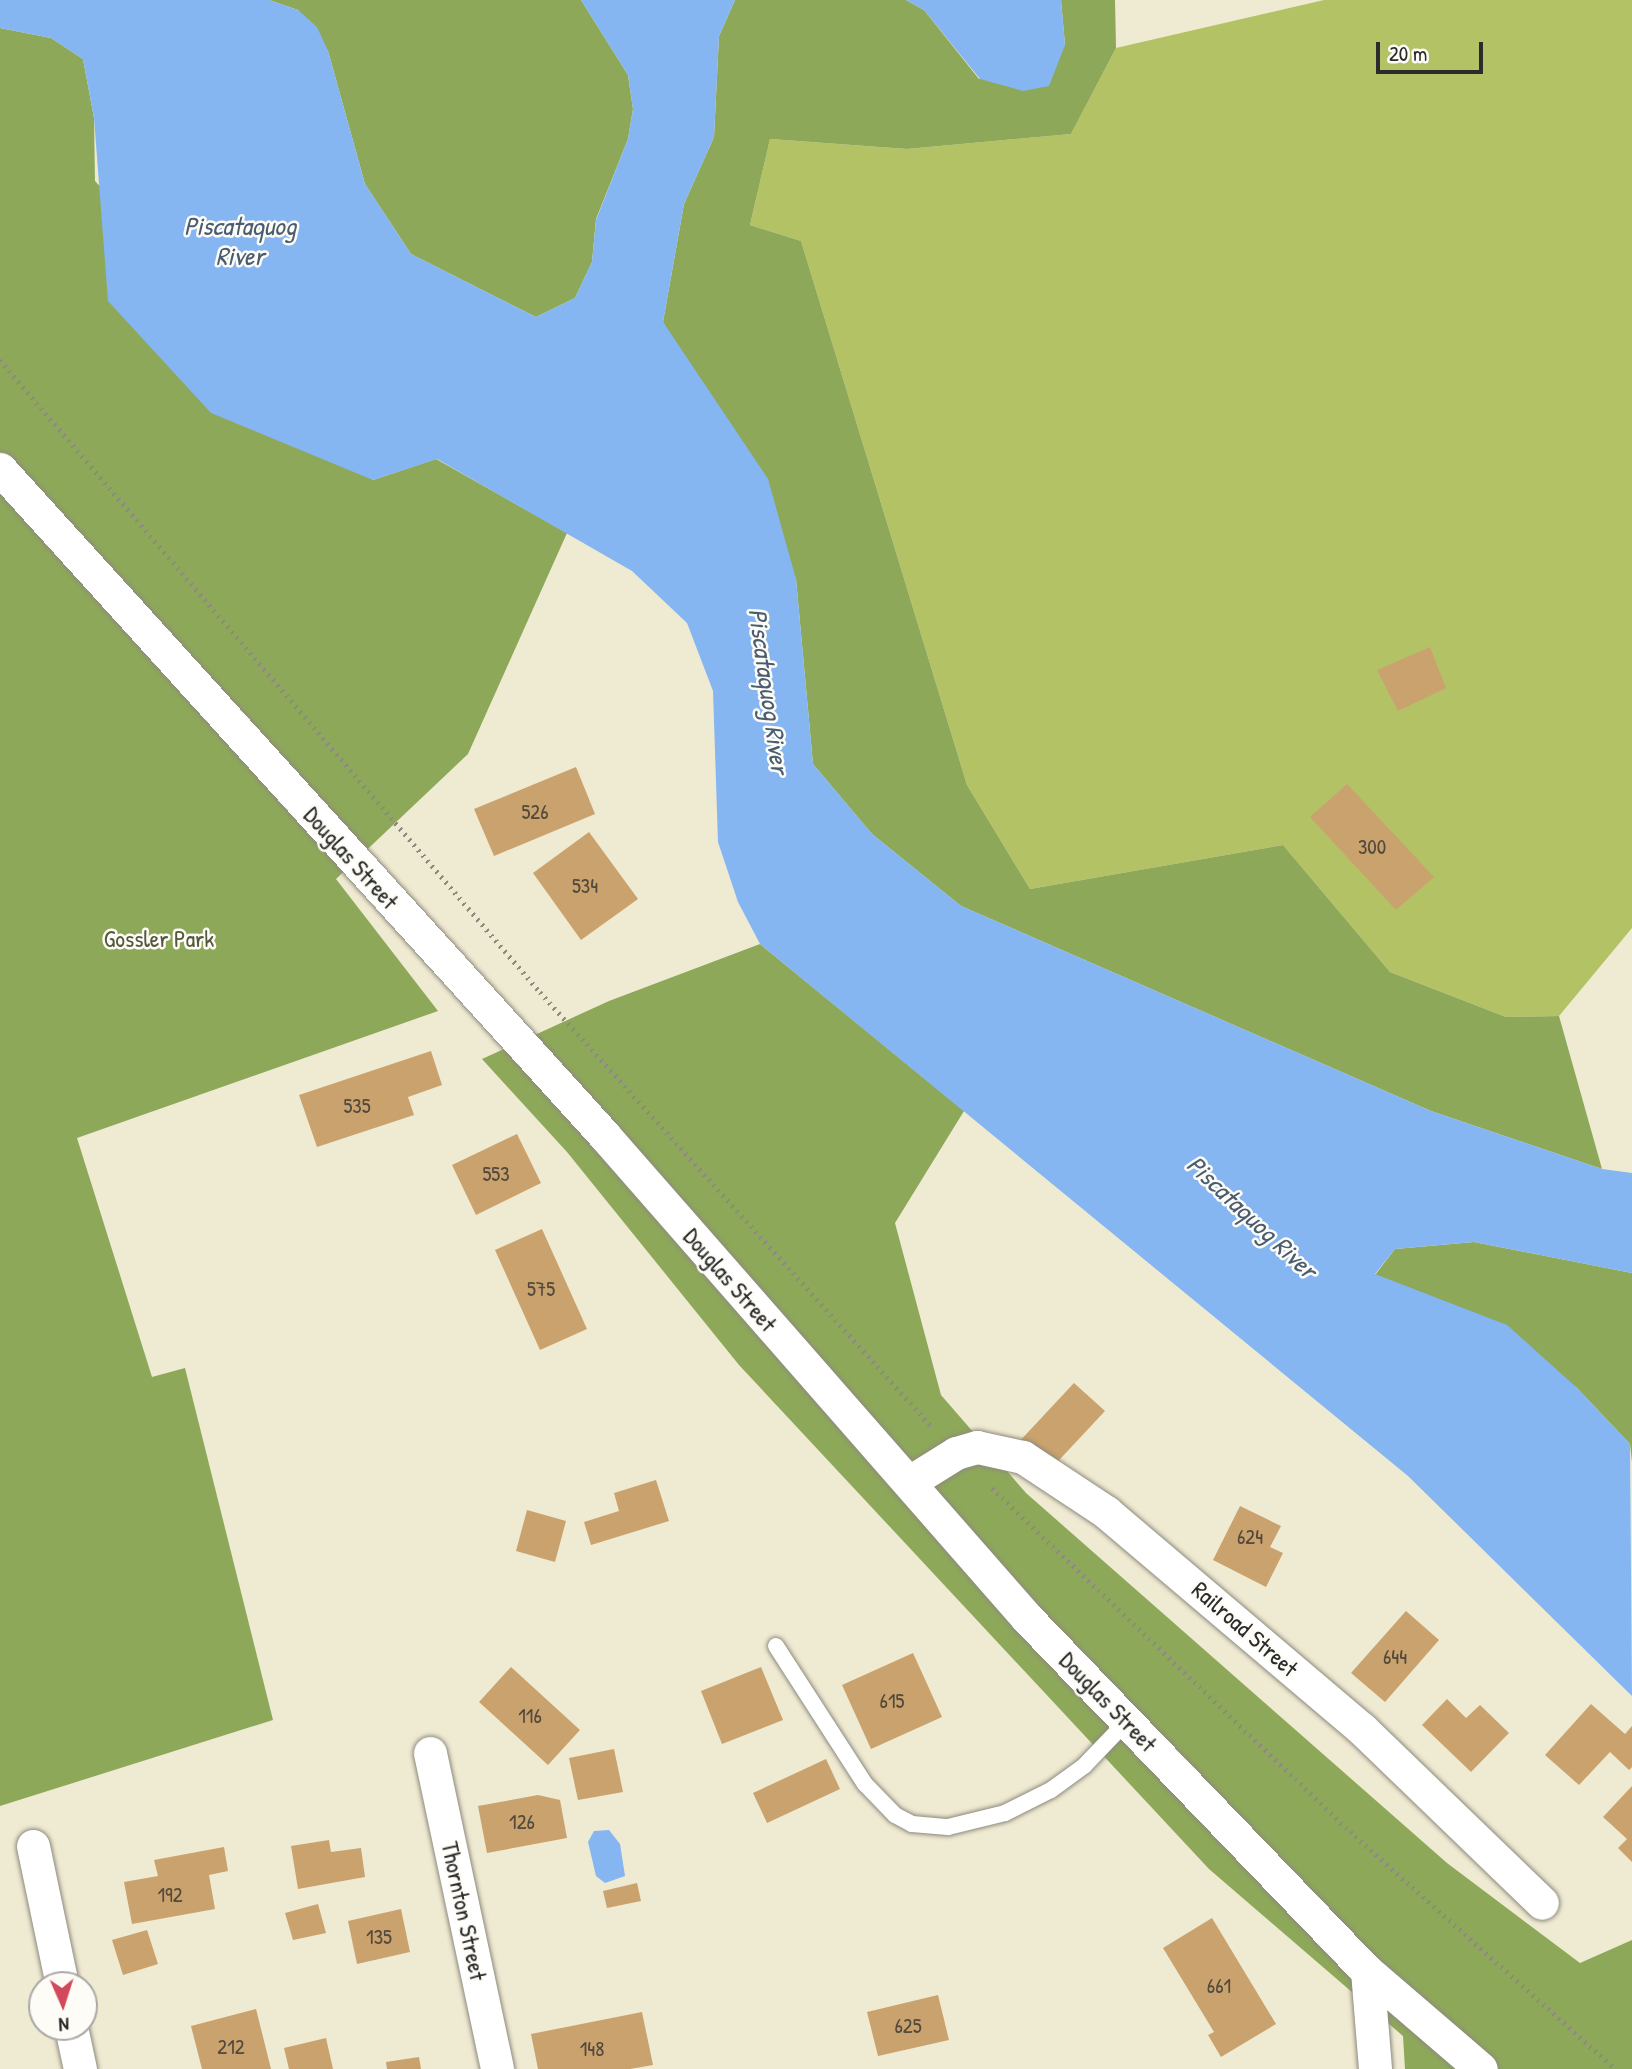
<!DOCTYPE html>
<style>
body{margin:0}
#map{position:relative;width:1632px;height:2069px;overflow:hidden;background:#efead2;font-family:"Patrick Hand",sans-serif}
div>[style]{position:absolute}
.green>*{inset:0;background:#b3c265}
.forest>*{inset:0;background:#8ea85a}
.water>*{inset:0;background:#85b6f1}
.building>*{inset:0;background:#caa26d}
.path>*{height:4.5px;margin-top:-2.25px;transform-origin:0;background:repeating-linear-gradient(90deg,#8d8a7e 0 2px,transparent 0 7px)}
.roads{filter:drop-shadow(0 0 2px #8d8a7e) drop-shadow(0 0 2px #8d8a7e)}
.service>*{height:16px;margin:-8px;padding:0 8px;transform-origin:8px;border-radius:8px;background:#fff}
.minor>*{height:33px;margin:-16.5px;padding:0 16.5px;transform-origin:16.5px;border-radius:16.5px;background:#fff}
span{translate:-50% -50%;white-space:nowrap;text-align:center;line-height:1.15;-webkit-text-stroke:5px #fdfcf7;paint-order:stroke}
.number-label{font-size:21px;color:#53493c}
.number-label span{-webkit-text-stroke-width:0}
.street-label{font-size:24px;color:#2b2b2b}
.park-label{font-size:24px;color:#54583c}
.water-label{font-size:26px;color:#4a5c70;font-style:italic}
.north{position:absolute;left:28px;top:1971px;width:70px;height:70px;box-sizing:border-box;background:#fdfcf7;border:2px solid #a9a8a5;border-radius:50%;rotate:177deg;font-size:19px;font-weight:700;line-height:28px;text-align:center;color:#2b2b2b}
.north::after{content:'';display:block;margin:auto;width:24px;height:32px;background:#d1495b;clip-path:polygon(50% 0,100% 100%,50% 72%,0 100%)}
.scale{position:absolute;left:1376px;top:42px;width:107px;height:32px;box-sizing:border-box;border:4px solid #2b2b2b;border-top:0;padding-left:9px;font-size:21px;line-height:24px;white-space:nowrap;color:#2b2b2b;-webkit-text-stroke:5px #fdfcf7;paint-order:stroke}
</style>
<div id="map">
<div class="green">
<i style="clip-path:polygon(1324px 0,1632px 0,1632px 928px,1559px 1016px,1506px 1017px,1390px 972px,1283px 845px,1030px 889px,967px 785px,801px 241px,750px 225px,770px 139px,907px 149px,1071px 134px,1116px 48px)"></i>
</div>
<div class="forest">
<i style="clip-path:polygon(269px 0,581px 0,628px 75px,633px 109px,628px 139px,596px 219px,592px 262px,575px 298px,536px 317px,411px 254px,365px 184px,328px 51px,298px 10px)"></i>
<i style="clip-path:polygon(735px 0,906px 0,924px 10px,979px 79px,1065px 45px,1061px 0,1115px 0,1116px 48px,1071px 134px,907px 149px,770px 139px,750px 225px,801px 241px,967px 785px,1030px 889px,1283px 845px,1390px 972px,1506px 1017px,1559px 1016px,1602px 1169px,1431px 1111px,961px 906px,872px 834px,813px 764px,796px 579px,663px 322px,684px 204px,714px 137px,719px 36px)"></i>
<i style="clip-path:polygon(0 28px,51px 38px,83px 59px,94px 118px,95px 181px,373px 480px,436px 459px,567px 533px,468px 754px,336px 879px,438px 1011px,77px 1138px,152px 1377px,185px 1368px,273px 1720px,0 1806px)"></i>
<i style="clip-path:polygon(760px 944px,964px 1111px,895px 1223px,941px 1395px,1026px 1493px,1447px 1863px,1580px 1963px,1632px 1940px,1632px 2069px,1405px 2069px,1403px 2036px,1209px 1869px,739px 1365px,567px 1152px,482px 1059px,609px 1001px)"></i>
<i style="clip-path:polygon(1474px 1242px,1632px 1273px,1632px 1462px,1630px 1444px,1576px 1387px,1375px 1275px,1395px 1249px)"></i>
</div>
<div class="water">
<i style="clip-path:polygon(0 0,269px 0,298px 10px,317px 27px,328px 51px,365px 184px,411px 254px,536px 317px,575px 298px,592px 262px,596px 220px,628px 139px,633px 109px,628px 75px,581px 0,735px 0,719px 36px,714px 137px,684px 204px,663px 322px,768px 479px,796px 579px,813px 764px,872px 834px,961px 906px,1431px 1111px,1602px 1169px,1632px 1173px,1632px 1273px,1474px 1242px,1395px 1249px,1375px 1274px,1507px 1325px,1576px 1387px,1630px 1444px,1632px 1696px,1408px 1476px,760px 944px,738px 902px,718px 842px,713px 691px,687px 623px,632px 571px,437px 459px,373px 480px,211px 413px,108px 301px,94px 118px,83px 59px,51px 38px,0 28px)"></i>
<i style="clip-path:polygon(906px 0,1061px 0,1065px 45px,1049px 86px,1023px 91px,980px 79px,924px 10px)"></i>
<i style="clip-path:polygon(609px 1830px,620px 1844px,625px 1876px,605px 1883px,596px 1876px,588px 1842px,594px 1831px)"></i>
</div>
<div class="building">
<i style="clip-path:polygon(1430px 647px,1446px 688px,1398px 711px,1377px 670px)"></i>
<i style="clip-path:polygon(576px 767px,595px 814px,494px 856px,474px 809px)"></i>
<i style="clip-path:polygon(1347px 784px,1434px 877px,1396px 910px,1310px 817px)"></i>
<i style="clip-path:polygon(589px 832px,638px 899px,581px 940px,533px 873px)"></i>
<i style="clip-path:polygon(431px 1051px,442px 1085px,408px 1097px,414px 1115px,317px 1147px,299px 1095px)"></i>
<i style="clip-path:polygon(517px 1134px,541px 1183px,476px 1215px,452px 1165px)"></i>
<i style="clip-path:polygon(542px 1229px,587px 1329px,540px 1350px,495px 1250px)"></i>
<i style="clip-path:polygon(1074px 1383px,1105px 1411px,1047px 1473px,1017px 1444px)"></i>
<i style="clip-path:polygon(656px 1480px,669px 1521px,591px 1545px,584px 1522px,619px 1511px,614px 1493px)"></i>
<i style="clip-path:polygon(1240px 1506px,1281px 1526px,1270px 1547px,1283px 1553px,1266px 1587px,1213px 1560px)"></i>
<i style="clip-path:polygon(527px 1510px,566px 1521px,555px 1562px,516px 1551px)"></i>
<i style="clip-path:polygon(1406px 1611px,1439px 1640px,1385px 1702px,1351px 1673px)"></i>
<i style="clip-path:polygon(913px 1653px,942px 1717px,871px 1749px,842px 1685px)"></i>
<i style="clip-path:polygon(511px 1667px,580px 1730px,548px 1765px,479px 1702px)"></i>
<i style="clip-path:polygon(761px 1667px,783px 1720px,722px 1744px,701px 1691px)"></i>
<i style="clip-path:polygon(1447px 1699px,1466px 1718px,1480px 1705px,1509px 1733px,1471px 1772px,1422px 1725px)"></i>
<i style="clip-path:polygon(1591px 1704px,1625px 1734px,1632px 1726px,1632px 1767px,1629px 1770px,1610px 1752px,1579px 1785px,1545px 1755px)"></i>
<i style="clip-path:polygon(614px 1749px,623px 1792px,578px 1800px,569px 1758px)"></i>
<i style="clip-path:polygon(826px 1759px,840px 1789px,767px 1823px,753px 1793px)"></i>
<i style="clip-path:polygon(1632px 1786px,1632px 1862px,1618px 1848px,1627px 1839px,1603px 1817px)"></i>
<i style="clip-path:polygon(538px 1795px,560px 1800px,567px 1838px,487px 1853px,478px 1806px)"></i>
<i style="clip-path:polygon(329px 1840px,331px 1852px,361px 1848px,365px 1877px,298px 1889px,291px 1846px)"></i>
<i style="clip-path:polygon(224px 1847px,228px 1871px,209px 1875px,215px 1909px,132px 1924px,124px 1882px,158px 1876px,154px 1860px)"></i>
<i style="clip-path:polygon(637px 1883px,641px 1901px,607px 1908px,603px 1891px)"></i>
<i style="clip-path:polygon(318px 1904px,326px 1933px,293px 1940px,285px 1913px)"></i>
<i style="clip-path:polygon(401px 1909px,410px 1952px,357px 1964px,348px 1921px)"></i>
<i style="clip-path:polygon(1212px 1918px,1276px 2024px,1221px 2057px,1208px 2035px,1214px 2032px,1163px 1948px)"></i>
<i style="clip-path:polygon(147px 1930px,158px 1964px,123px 1975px,112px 1940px)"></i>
<i style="clip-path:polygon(938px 1995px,949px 2040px,878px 2056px,867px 2012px)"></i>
<i style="clip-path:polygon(256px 2009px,271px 2069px,202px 2069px,191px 2026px)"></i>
<i style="clip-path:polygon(642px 2012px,653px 2065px,630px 2069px,538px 2069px,531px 2034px)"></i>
<i style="clip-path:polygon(326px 2038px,333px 2069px,289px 2069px,284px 2048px)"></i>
<i style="clip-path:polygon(419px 2057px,421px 2069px,387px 2069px,386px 2062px)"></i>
</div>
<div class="path">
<i style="left:0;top:360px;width:831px;rotate:49.49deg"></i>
<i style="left:540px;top:992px;width:586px;rotate:47.98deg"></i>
<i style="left:992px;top:1488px;width:503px;rotate:43.79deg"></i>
<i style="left:1355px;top:1836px;width:350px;rotate:41.8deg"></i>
</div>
<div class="roads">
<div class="service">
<i style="left:776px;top:1646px;width:164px;rotate:57.2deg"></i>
<i style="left:865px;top:1784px;width:43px;rotate:45.9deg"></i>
<i style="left:895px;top:1815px;width:19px;rotate:28deg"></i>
<i style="left:912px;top:1824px;width:36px;rotate:5deg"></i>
<i style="left:948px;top:1827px;width:59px;rotate:-13.8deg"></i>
<i style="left:1005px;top:1813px;width:51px;rotate:-26.6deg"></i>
<i style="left:1051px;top:1790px;width:41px;rotate:-36deg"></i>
<i style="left:1084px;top:1766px;width:62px;rotate:-46.3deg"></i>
</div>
<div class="minor">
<i style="left:0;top:469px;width:899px;rotate:47.79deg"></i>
<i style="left:604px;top:1135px;width:642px;rotate:48.79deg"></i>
<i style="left:1027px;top:1618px;width:490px;rotate:46.1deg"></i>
<i style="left:1367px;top:1971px;width:150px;rotate:40.7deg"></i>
<i style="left:911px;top:1481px;width:53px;rotate:-31.9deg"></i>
<i style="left:956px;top:1453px;width:22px;rotate:-16deg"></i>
<i style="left:977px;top:1447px;width:47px;rotate:12.3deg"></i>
<i style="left:1023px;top:1457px;width:100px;rotate:33.5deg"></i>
<i style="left:1106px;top:1512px;width:336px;rotate:40.3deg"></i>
<i style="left:1362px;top:1729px;width:250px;rotate:44deg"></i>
<i style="left:430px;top:1753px;width:323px;rotate:78deg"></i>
<i style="left:33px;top:1846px;width:142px;rotate:78.2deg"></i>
<i style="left:1367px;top:1971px;width:98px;rotate:85.3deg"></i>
<i style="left:71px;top:2027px;width:43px;rotate:77.9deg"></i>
</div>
</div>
<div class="number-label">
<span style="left:535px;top:812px">526</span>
<span style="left:1372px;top:847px">300</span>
<span style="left:585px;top:886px">534</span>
<span style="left:357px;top:1106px">535</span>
<span style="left:496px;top:1174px">553</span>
<span style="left:541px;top:1289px">575</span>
<span style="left:1250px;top:1537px">624</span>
<span style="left:1395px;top:1657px">644</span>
<span style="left:892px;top:1701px">615</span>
<span style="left:530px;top:1716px">116</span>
<span style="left:522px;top:1822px">126</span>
<span style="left:170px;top:1895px">192</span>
<span style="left:379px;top:1937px">135</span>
<span style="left:1219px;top:1986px">661</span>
<span style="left:908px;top:2026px">625</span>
<span style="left:231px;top:2047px">212</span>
<span style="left:592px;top:2049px">148</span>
</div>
<div class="street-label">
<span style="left:351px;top:858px;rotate:48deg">Douglas Street</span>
<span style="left:730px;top:1280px;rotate:49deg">Douglas Street</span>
<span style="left:1245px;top:1629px;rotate:41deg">Railroad Street</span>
<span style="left:1108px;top:1702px;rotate:46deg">Douglas Street</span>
<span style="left:464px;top:1911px;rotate:78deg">Thornton Street</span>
</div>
<div class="park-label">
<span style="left:159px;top:939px">Gossler Park</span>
</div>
<div class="water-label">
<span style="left:240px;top:241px">Piscataquog<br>River</span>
<span style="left:769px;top:691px;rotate:82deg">Piscataquog River</span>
<span style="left:1252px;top:1217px;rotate:43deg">Piscataquog River</span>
</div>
<div class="north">N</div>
<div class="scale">20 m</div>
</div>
